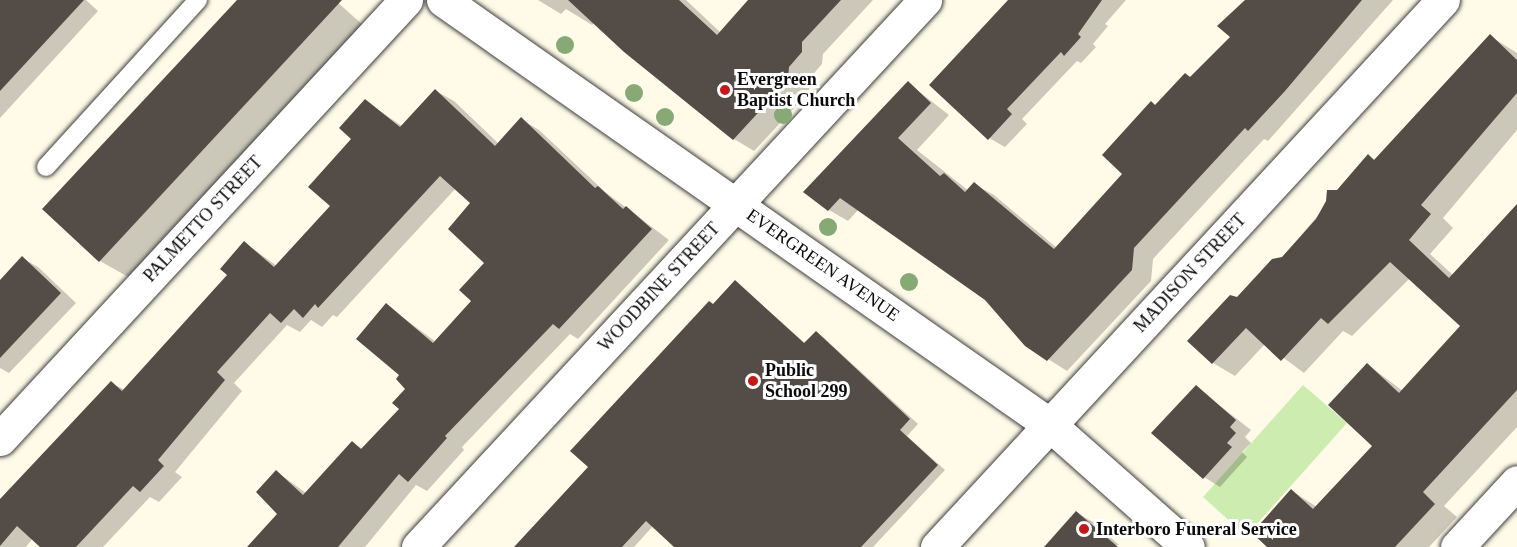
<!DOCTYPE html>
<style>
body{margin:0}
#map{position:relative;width:1517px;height:547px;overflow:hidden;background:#fffbe8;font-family:Georgia,serif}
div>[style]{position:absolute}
.green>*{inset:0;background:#cdecaf}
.shadow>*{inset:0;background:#0003}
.building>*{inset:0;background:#544c46}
.roads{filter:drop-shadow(0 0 2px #3d3d3d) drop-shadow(0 0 2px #3d3d3d)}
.lane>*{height:18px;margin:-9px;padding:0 9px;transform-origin:9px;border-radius:9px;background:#fff}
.street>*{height:33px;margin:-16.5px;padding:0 16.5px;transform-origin:16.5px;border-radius:16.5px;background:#fff}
.trees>*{width:18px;height:18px;margin:-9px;border-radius:50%;background:#87a975}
.dots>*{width:16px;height:16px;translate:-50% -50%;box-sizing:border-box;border:3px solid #fff;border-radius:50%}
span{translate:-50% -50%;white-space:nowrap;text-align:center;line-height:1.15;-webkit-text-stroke:6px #fff;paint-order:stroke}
.poi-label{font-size:18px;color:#0a0a0a;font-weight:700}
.left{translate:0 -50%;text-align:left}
.street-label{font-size:18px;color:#0a0a0a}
</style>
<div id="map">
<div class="green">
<i style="clip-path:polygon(1303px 385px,1347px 423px,1246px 536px,1203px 497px)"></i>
</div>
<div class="shadow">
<i style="clip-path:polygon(0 0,86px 0,98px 11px,0 118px)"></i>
<i style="clip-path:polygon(239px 0,335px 0,364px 26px,130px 278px,100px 261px)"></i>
<i style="clip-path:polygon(538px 0,686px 0,721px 33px,751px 0,873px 0,823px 54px,822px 64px,809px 79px,809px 92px,754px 151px,734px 139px,595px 22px,592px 25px,566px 9px,561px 14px)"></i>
<i style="clip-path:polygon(1009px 0,1126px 0,1105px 24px,1108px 26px,1093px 44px,1096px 47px,1081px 63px,1077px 61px,1022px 119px,1027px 124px,1005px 147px,989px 138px)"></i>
<i style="clip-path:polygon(1250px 0,1393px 0,1268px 141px,1264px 139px,1153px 259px,1151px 281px,1067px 371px,1026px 345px,986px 299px,859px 209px,848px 221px,829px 210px,908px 83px,949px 115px,917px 150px,969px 191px,974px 184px,994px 195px,1057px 248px,1125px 174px,1152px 103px,1156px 106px,1191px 78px,1232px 37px)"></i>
<i style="clip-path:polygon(1490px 36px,1517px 53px,1517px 130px,1443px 218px,1453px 228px,1430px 254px,1453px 275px,1517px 206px,1517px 427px,1444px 506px,1457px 517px,1429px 547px,1270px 547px,1292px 491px,1317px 507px,1374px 446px,1368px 365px,1403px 391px,1462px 326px,1410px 278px,1352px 336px,1343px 331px,1304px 373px,1265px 344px,1235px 376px,1213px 363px,1237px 298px,1282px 258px,1368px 156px,1375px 160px)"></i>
<i style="clip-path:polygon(436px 91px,454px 101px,499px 144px,521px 119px,539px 130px,604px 191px,669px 240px,578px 339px,570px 334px,462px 447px,464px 450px,427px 491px,416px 485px,365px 547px,249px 547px,279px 514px,277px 472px,306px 493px,352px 443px,363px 449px,401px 409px,407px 389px,386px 305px,436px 342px,473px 301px,486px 263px,472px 202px,456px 188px,337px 317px,333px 315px,322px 327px,311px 320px,300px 332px,287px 325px,234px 383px,242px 391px,175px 472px,182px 477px,159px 502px,150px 497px,103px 547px,42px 547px,33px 538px,26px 547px,0 547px,0 505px,111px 383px,125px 390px,230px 275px,245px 243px,277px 266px,332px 206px,365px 101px,402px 126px)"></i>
<i style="clip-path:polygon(22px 258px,38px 267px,76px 303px,9px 373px,0 368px,0 282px)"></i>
<i style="clip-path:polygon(736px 282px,806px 344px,816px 333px,824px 338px,918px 424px,907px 436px,945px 470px,873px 547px,676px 547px,653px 526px,634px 547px,516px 547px,590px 467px)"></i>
<i style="clip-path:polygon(1196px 387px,1251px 430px,1245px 437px,1251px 443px,1242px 452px,1247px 457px,1220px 487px,1204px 477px)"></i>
<i style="clip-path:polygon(1077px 513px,1093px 522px,1119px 545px,1047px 547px)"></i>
</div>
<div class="building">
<i style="clip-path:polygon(0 0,84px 0,0 91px)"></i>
<i style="clip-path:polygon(237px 0,342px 0,99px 262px,42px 209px)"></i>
<i style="clip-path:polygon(568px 0,679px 0,717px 35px,748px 0,841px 0,802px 42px,802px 52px,789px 67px,788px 80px,733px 140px,624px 52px)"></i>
<i style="clip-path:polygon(1008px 0,1102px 0,1078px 34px,1081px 37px,1064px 56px,1061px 52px,1007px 109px,1012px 114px,988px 140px,929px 85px)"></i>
<i style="clip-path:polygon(1245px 0,1362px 0,1285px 91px,1248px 131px,1245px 128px,1134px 248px,1132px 270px,1047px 361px,1025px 346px,985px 300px,840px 198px,828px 211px,803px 192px,908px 81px,931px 103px,898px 138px,940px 176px,944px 173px,965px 192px,974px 182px,1054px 249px,1122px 174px,1102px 155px,1151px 101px,1155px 105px,1185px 73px,1190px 77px,1230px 37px,1217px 26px)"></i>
<i style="clip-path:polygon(1490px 34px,1517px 60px,1517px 93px,1421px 205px,1431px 214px,1409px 240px,1449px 278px,1517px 204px,1517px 390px,1423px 492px,1435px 504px,1395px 547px,1267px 547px,1252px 533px,1291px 489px,1313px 509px,1372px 446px,1328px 405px,1367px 363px,1399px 393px,1460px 326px,1390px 262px,1328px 324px,1321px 318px,1281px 361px,1246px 328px,1212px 364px,1187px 341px,1230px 295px,1237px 297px,1272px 259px,1282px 257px,1316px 219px,1326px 201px,1327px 190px,1337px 190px,1368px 154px,1374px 160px)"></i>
<i style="clip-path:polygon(435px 89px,495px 146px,521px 117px,595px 188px,598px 186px,623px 209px,626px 206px,652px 229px,559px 329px,553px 324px,445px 436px,447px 438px,408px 482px,399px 474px,338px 547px,247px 547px,277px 514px,256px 492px,276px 470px,303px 495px,352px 441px,361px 449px,399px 409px,392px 403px,405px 389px,396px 379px,399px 375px,356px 339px,386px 303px,433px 343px,471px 301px,459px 290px,484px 263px,448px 229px,470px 203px,440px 176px,318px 308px,315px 304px,303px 318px,294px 309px,281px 323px,270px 313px,217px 372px,225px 380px,158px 460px,164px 466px,140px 492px,133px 486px,76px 547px,40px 547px,17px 526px,0 546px,0 499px,111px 381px,122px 391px,227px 275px,220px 269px,244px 241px,274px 267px,330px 206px,308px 187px,351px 139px,339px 128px,365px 99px,400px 127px)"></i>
<i style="clip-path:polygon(22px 256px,61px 293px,0 358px,0 280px)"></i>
<i style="clip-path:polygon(735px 280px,804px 343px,816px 331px,910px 419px,900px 430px,938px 465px,861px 547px,674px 547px,646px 521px,622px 547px,514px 547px,588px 467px,570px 451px,709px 301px,713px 304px)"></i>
<i style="clip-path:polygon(1196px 385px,1236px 420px,1230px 427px,1236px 433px,1227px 443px,1232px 447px,1203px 479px,1151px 433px)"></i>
<i style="clip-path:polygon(1076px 511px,1118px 547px,1044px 547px)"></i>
</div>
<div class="roads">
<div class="lane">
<i style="left:46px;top:167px;width:226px;rotate:-47.7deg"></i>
</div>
<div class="street">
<i style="left:443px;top:0;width:741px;rotate:35deg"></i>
<i style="left:1050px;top:425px;width:184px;rotate:41.5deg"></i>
<i style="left:0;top:439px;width:598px;rotate:-47.24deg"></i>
<i style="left:418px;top:547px;width:746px;rotate:-47.17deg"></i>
<i style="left:937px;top:547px;width:745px;rotate:-47.23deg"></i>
<i style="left:1457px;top:547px;width:88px;rotate:-47.3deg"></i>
</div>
</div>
<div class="trees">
<i style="left:565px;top:45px"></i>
<i style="left:634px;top:93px"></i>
<i style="left:783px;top:115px"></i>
<i style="left:665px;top:117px"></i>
<i style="left:828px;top:227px"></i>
<i style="left:909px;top:282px"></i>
</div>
<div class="dots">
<i style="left:725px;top:90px;background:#c5181b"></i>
<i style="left:753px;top:381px;background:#c5181b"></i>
<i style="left:1084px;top:529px;background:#c5181b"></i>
</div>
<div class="poi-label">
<span class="left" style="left:737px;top:90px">Evergreen<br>Baptist Church</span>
<span class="left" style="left:765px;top:381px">Public<br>School 299</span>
<span class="left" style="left:1096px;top:529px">Interboro Funeral Service</span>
</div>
<div class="street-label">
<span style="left:203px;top:219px;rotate:-47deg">PALMETTO STREET</span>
<span style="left:823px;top:265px;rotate:35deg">EVERGREEN AVENUE</span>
<span style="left:1190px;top:273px;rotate:-47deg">MADISON STREET</span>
<span style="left:659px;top:287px;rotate:-47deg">WOODBINE STREET</span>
</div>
</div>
